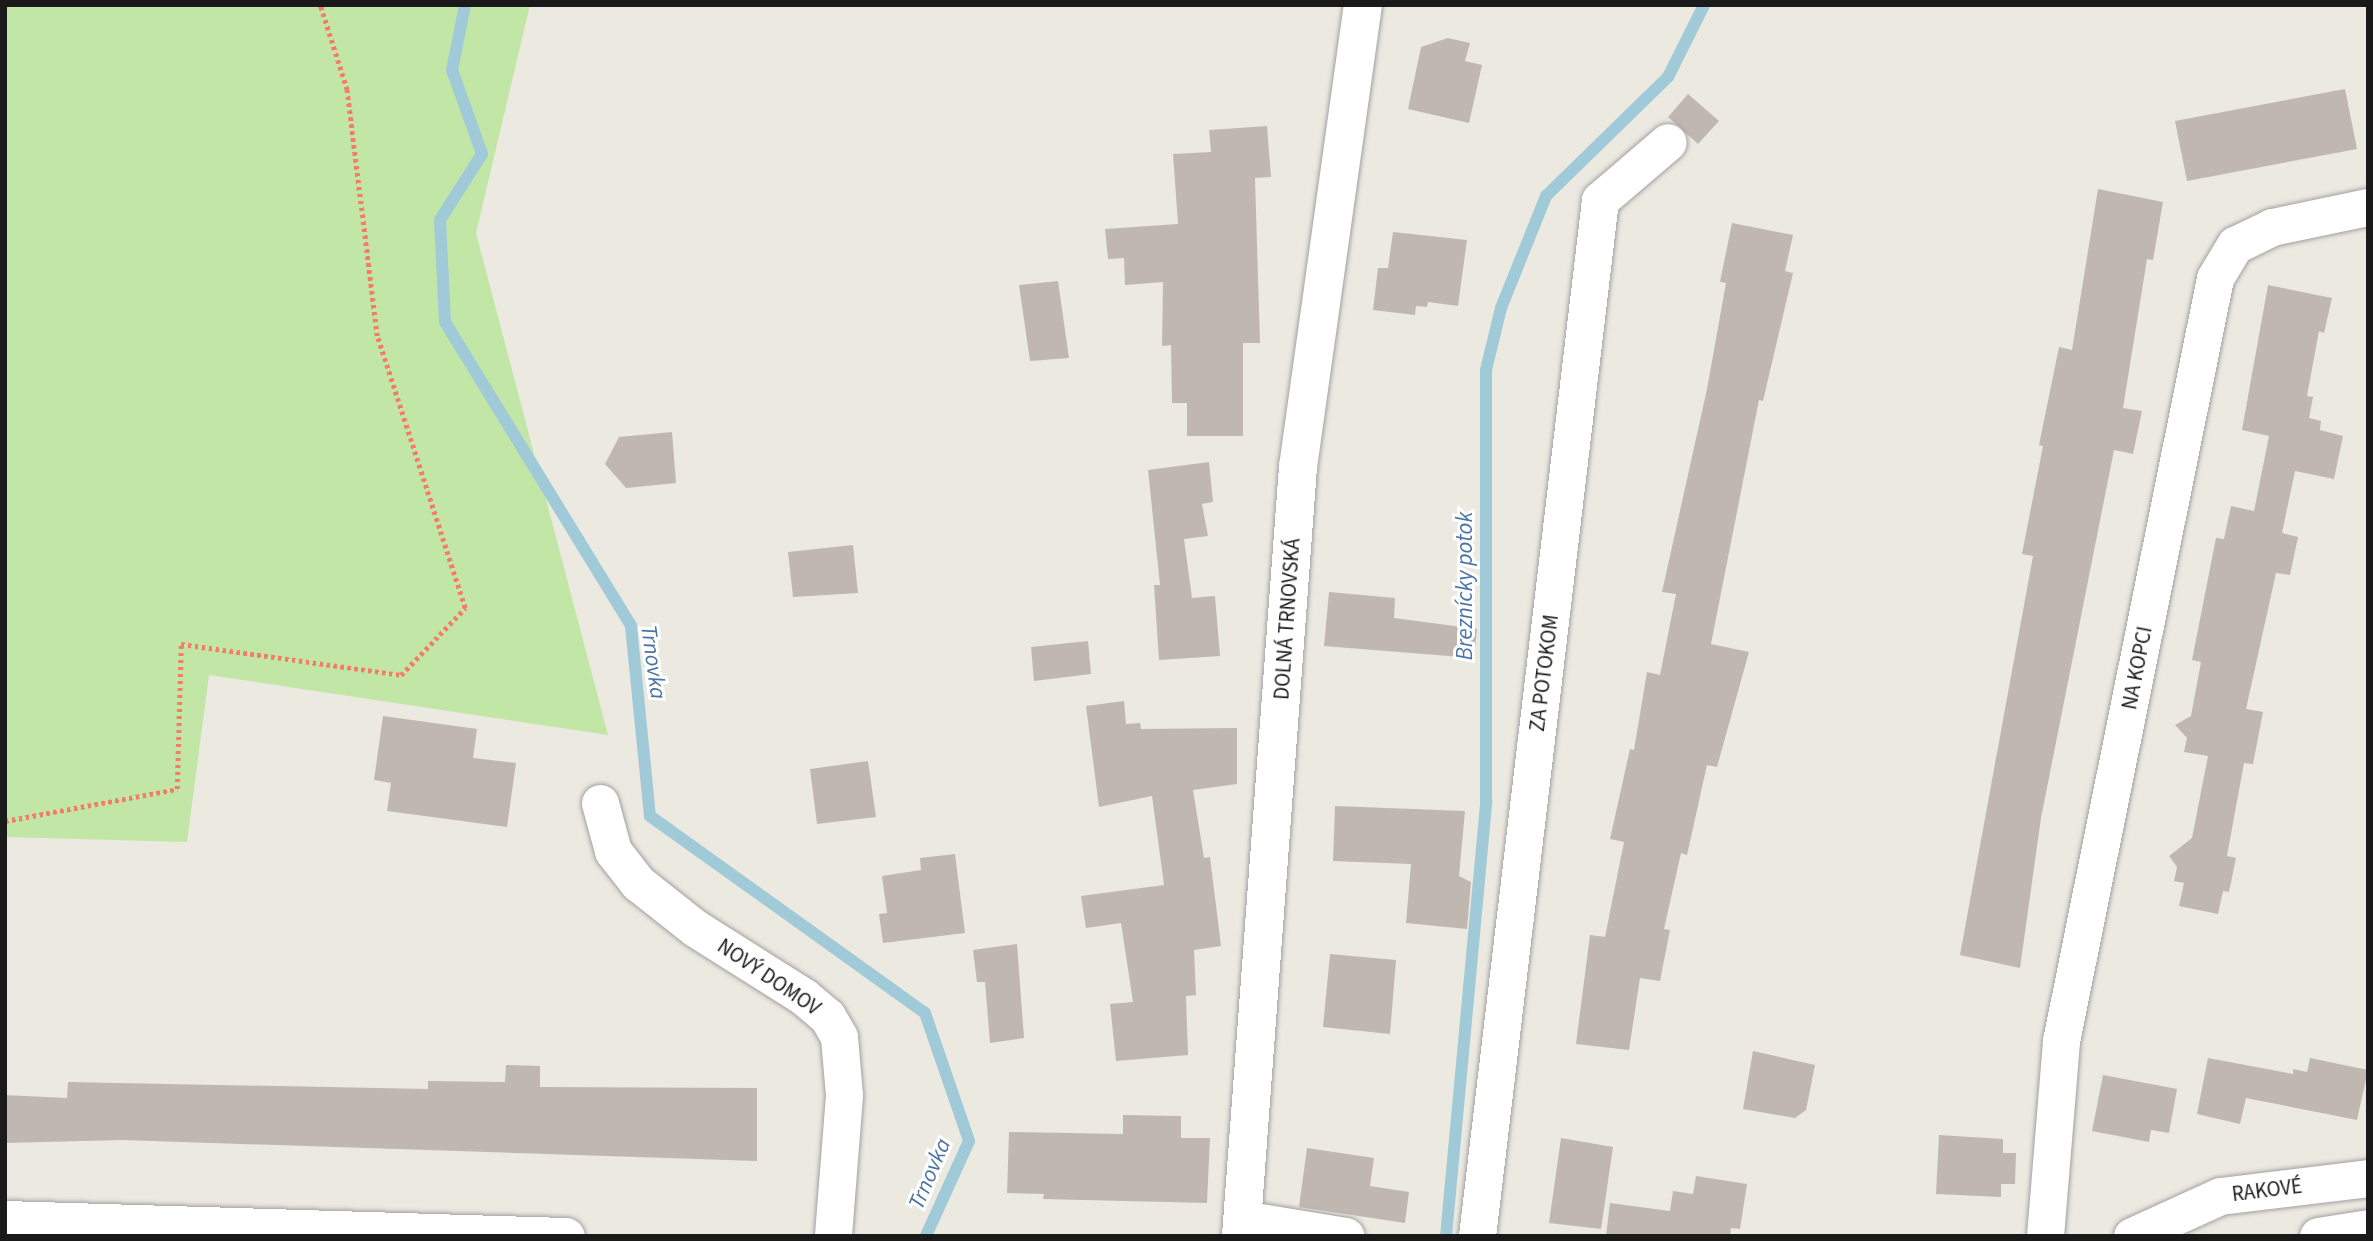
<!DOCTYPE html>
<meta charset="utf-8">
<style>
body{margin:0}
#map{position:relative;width:2373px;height:1241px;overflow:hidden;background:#ece9e0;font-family:"Source Sans 3",sans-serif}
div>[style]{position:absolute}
.grass>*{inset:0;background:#c2e6a6}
.stream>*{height:12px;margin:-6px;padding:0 6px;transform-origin:6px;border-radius:6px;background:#a1cad9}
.building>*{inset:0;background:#c0b8b0}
.path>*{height:4.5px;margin-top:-2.25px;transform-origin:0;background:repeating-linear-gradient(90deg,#f57d68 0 3.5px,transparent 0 7px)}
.roads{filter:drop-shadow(0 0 2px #a1a1a1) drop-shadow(0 0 2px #a1a1a1)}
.minor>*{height:37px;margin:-18.5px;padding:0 18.5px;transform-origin:18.5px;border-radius:18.5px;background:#fff}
.tertiary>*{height:38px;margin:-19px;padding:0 19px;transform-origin:19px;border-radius:19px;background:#fff}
span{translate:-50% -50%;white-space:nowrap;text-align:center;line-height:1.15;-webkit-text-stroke:6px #fff;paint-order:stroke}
.street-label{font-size:21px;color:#1a1a1a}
.water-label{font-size:23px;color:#4b74a6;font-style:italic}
.frame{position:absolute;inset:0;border:7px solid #1a1a1a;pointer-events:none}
</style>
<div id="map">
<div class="grass">
<i style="clip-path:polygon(5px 5px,530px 5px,476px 233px,608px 735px,209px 675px,187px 842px,5px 837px)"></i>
</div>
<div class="stream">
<i style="left:465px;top:5px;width:66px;rotate:101.3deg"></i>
<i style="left:452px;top:70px;width:89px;rotate:70.3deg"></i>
<i style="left:482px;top:154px;width:78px;rotate:122.5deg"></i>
<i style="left:440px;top:220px;width:102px;rotate:87.2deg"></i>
<i style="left:445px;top:322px;width:356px;rotate:58.5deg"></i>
<i style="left:631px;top:626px;width:191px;rotate:84.3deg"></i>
<i style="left:650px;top:816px;width:338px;rotate:35.6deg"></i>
<i style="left:925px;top:1013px;width:135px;rotate:71deg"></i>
<i style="left:969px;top:1141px;width:104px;rotate:114.4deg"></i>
<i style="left:1446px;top:1236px;width:437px;rotate:-84.7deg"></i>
<i style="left:1486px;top:801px;width:431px;rotate:-90deg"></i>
<i style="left:1486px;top:370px;width:64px;rotate:-76.4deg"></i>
<i style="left:1501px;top:308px;width:121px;rotate:-68.1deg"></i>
<i style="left:1546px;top:196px;width:170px;rotate:-44.3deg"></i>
<i style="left:1668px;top:77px;width:80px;rotate:-63.4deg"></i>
</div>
<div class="building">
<i style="clip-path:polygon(1448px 38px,1470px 43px,1465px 61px,1482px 65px,1469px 123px,1408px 109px,1421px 47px)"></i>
<i style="clip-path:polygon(2345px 89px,2357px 149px,2187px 181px,2175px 121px)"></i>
<i style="clip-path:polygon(1688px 94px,1719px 121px,1698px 144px,1668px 117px)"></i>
<i style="clip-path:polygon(1267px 126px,1271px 177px,1255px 178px,1260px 343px,1243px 343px,1243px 436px,1187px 436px,1187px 403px,1172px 403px,1171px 345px,1162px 346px,1163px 282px,1125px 285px,1124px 258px,1108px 259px,1105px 229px,1178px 224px,1173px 154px,1211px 152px,1209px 130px)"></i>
<i style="clip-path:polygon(2098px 189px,2163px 202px,2153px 260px,2147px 259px,2123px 408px,2142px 411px,2133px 454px,2114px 450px,2041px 818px,2020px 968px,1960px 955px,2033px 556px,2022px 554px,2043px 446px,2039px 445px,2059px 347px,2072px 350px)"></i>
<i style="clip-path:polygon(1732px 223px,1793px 235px,1785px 271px,1793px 273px,1763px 401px,1759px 400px,1711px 644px,1749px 652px,1717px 767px,1707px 765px,1687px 855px,1681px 853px,1664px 929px,1670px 930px,1660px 981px,1640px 978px,1629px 1050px,1576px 1044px,1590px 935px,1605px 937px,1624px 842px,1610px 839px,1630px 749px,1634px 750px,1647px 672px,1660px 675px,1676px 594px,1662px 592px,1707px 389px,1726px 283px,1720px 282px)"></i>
<i style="clip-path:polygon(1393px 232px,1467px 240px,1458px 306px,1428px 302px,1427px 307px,1416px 306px,1415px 315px,1373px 310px,1378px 268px,1388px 268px)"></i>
<i style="clip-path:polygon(1058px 281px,1069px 358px,1030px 361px,1019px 285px)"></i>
<i style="clip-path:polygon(2268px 285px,2332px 298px,2324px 333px,2319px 331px,2307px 396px,2313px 397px,2309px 418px,2321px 421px,2320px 430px,2343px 436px,2334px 479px,2295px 471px,2282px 533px,2298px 537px,2290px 575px,2276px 573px,2246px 709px,2263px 712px,2253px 764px,2244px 763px,2227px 856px,2236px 858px,2229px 892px,2223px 891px,2218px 914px,2179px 906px,2184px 883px,2174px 881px,2177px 867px,2169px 856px,2192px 838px,2208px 756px,2184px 752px,2187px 738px,2175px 725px,2191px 716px,2201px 662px,2192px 660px,2216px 538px,2224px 539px,2231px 506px,2254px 511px,2269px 436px,2242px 430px)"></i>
<i style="clip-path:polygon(672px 432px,676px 483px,626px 488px,605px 464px,619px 437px)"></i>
<i style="clip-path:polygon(1209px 462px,1213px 502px,1202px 504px,1208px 536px,1184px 539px,1192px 598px,1215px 596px,1220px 656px,1159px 660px,1154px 585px,1160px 585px,1148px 470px)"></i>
<i style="clip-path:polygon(853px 545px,858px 593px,793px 597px,788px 552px)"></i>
<i style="clip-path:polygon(1329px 592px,1395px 598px,1394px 618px,1477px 629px,1474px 658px,1324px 646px)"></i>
<i style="clip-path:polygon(1088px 641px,1091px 674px,1034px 681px,1031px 647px)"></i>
<i style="clip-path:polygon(1124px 701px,1126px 724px,1140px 723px,1141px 729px,1237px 728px,1237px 784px,1193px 790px,1204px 858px,1210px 857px,1221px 946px,1194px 950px,1196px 995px,1186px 996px,1188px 1055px,1116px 1061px,1110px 1004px,1133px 1002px,1121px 923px,1086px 928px,1081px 896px,1164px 885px,1152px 796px,1099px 807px,1086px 706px)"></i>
<i style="clip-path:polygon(383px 716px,477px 729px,473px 758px,516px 763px,507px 827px,387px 811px,391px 783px,374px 780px)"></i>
<i style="clip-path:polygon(868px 761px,876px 817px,817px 824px,810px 769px)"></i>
<i style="clip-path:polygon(1335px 806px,1465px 811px,1459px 876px,1471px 882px,1467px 929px,1406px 923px,1411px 864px,1333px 861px)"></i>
<i style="clip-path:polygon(955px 854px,965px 933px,883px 943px,879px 914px,887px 913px,882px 876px,921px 870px,920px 858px)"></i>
<i style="clip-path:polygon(1017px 944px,1024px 1038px,990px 1043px,985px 982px,977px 982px,973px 950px)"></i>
<i style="clip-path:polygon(1330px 954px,1396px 960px,1390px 1034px,1323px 1027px)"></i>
<i style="clip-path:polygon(1753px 1051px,1815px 1065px,1806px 1110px,1795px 1118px,1743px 1109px)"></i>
<i style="clip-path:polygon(2208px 1058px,2293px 1074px,2293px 1069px,2307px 1072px,2310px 1058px,2368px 1070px,2357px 1120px,2246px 1098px,2240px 1124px,2197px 1114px)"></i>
<i style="clip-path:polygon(506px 1065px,540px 1066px,540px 1087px,757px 1088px,757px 1161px,122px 1140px,5px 1143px,5px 1095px,67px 1098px,68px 1082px,428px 1089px,428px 1081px,505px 1082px)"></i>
<i style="clip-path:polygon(2103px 1075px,2177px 1089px,2169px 1133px,2151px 1130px,2149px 1142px,2092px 1131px)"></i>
<i style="clip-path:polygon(1123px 1115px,1181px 1116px,1181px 1138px,1210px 1138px,1207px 1203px,1043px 1199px,1044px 1194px,1007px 1193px,1009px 1132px,1123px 1134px)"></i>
<i style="clip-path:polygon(1939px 1135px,2003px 1139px,2003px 1153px,2016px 1153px,2015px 1184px,2001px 1184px,2001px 1197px,1936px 1194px)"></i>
<i style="clip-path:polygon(1561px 1138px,1613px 1147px,1601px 1229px,1549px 1223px)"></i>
<i style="clip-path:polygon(1307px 1148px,1374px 1158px,1370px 1186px,1409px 1192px,1405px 1223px,1299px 1207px)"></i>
<i style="clip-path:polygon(1696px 1176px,1747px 1184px,1740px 1229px,1731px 1228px,1730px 1236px,1606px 1236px,1610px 1203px,1670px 1211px,1673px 1191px,1693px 1194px)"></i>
</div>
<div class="path">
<i style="left:5px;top:821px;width:175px;rotate:-10.5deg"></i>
<i style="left:177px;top:789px;width:145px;rotate:-88.4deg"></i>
<i style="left:181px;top:644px;width:222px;rotate:8deg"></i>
<i style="left:401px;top:675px;width:93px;rotate:-46.3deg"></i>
<i style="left:465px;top:608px;width:286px;rotate:-107.9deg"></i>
<i style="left:377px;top:336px;width:248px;rotate:-97deg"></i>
<i style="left:347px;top:90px;width:89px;rotate:-107.6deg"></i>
</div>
<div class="roads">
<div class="minor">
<i style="left:600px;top:803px;width:50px;rotate:74.8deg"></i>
<i style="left:613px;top:851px;width:41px;rotate:52deg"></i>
<i style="left:638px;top:883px;width:73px;rotate:38.3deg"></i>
<i style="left:695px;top:928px;width:129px;rotate:32.3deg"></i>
<i style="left:804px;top:997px;width:30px;rotate:40deg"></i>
<i style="left:827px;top:1016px;width:24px;rotate:60deg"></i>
<i style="left:839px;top:1037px;width:58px;rotate:85.1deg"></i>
<i style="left:844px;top:1095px;width:141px;rotate:94.5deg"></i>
<i style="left:5px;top:1219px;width:561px;rotate:1.74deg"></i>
<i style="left:1242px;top:1219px;width:105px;rotate:9.3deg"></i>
<i style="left:1477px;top:1236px;width:1043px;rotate:-83.23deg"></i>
<i style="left:1600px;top:200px;width:89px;rotate:-40.5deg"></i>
<i style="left:2045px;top:1236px;width:196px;rotate:-85.3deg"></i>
<i style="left:2061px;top:1041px;width:778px;rotate:-78.59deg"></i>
<i style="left:2215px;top:278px;width:39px;rotate:-59deg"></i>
<i style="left:2235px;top:245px;width:41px;rotate:-25.9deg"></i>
<i style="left:2272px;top:227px;width:98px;rotate:-11.8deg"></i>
<i style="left:2132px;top:1236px;width:97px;rotate:-24.4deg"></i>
<i style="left:2220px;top:1196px;width:149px;rotate:-6.9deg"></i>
<i style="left:2318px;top:1236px;width:51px;rotate:-9.1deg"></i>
</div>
<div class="tertiary">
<i style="left:1241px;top:1236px;width:771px;rotate:-85.76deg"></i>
<i style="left:1298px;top:467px;width:467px;rotate:-82deg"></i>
</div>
</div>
<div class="street-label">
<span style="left:1287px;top:619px;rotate:-86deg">DOLNÁ TRNOVSKÁ</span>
<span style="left:2137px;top:668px;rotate:-79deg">NA KOPCI</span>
<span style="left:1544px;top:673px;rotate:-83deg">ZA POTOKOM</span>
<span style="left:769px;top:977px;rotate:34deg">NOVÝ DOMOV</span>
<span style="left:2267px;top:1190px;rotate:-7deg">RAKOVÉ</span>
</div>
<div class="water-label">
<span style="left:1465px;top:586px;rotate:-90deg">Breznícky potok</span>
<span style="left:653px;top:662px;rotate:82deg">Trnovka</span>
<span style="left:930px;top:1174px;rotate:-67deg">Trnovka</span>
</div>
<div class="frame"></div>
</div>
